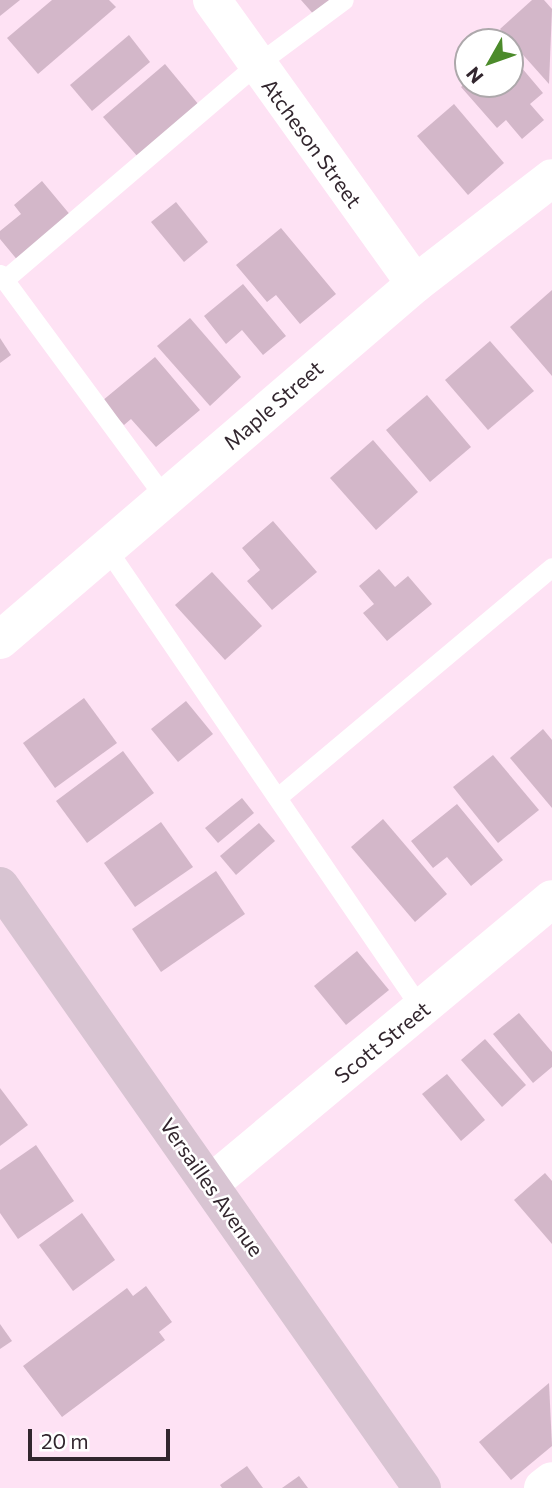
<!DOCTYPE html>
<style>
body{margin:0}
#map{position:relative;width:552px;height:1488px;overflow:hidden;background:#fee2f4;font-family:Commissioner,sans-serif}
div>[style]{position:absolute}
.building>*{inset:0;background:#d3b7c9}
.lane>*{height:19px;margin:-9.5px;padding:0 9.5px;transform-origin:9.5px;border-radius:9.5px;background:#fff}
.street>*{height:38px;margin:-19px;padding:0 19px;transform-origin:19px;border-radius:19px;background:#fff}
.secondary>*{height:38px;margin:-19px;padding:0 19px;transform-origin:19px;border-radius:19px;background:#d8c4d2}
span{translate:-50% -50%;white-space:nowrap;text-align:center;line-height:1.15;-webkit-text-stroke:5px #fff;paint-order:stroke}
.street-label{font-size:21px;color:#32262e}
.north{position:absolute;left:454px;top:28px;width:70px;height:70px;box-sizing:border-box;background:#fff;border:2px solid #ada8ab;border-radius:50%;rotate:230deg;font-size:19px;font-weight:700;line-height:28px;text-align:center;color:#32262e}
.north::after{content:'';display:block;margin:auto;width:24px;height:32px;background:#4c8b2b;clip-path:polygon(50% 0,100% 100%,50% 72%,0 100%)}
.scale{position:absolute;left:28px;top:1429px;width:142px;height:32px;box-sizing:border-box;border:4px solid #32262e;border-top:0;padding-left:9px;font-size:21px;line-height:24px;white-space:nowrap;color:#32262e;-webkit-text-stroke:5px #fff;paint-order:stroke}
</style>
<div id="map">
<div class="building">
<i style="clip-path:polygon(0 0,20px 0,0 16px)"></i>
<i style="clip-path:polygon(52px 0,109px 0,116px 7px,38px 74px,7px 38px)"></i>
<i style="clip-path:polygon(301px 0,334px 0,316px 17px)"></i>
<i style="clip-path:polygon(532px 0,544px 0,552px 9px,549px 84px,500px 29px)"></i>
<i style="clip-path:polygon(129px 35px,150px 62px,92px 111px,70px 85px)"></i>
<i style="clip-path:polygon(510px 54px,543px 93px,530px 104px,544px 120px,522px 139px,506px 120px,497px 128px,461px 87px,468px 81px,510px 84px)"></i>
<i style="clip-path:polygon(165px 64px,199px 105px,138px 157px,103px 117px)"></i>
<i style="clip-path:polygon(454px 104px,504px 163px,468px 195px,417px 136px)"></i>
<i style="clip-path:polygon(42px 181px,72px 217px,19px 262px,0 239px,0 231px,21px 214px,14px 205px)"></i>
<i style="clip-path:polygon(176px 202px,208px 242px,184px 262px,151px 222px)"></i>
<i style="clip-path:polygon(281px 228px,336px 294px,300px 324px,276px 295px,267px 302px,236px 265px)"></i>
<i style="clip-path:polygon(243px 284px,286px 336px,263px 355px,242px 330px,226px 344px,204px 316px)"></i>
<i style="clip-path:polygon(552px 290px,552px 376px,510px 327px)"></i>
<i style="clip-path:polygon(190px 318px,241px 377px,210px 406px,157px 346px)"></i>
<i style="clip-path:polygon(0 338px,11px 355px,0 363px)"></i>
<i style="clip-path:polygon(490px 341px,534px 391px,488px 430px,445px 380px)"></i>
<i style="clip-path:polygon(155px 357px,200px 410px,156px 447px,131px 419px,124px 425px,102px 401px)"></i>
<i style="clip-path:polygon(427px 395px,471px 447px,430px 482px,386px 430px)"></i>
<i style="clip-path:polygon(373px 440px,418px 492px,376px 530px,330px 478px)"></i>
<i style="clip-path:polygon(273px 521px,317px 572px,272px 610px,247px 581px,260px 570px,242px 548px)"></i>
<i style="clip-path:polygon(379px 569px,395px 587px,408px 576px,432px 604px,387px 641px,363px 613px,374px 604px,359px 586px)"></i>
<i style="clip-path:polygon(212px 572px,262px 626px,225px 660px,175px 605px)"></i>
<i style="clip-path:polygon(84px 698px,117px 743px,55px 788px,23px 743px)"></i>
<i style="clip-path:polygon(186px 701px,213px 734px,178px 762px,151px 729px)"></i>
<i style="clip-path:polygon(543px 729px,552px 740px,552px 808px,510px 758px)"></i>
<i style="clip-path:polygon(123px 751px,154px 793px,87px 843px,56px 801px)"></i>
<i style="clip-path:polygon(493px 755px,539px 810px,498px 843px,453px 787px)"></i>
<i style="clip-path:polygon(242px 798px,254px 813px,218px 843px,205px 828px)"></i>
<i style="clip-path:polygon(457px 804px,503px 860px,471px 886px,447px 857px,433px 868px,411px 841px)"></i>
<i style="clip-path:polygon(383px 819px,447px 894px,415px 922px,351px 847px)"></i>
<i style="clip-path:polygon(161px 822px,193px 867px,135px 907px,104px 863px)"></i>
<i style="clip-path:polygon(259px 823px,275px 841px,236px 875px,220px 856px)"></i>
<i style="clip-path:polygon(216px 871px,245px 914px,161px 972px,132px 929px)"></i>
<i style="clip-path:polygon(357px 951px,389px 990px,346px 1025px,314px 986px)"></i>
<i style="clip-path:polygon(519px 1013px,552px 1052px,552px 1067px,533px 1083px,493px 1034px)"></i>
<i style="clip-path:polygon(485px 1039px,526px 1085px,502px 1107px,461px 1060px)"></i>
<i style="clip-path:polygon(447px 1074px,485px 1120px,461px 1141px,422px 1094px)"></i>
<i style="clip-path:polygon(0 1088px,28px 1125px,0 1146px)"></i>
<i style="clip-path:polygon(36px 1145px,74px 1201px,18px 1239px,0 1213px,0 1170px)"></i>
<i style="clip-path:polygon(545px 1173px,552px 1181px,552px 1244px,514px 1200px)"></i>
<i style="clip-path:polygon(82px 1213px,115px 1260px,73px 1291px,39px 1245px)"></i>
<i style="clip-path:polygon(146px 1286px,172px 1322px,159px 1332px,165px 1340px,62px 1417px,23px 1366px,127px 1288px,133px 1296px)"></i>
<i style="clip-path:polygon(0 1324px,12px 1341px,0 1349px)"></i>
<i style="clip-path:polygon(549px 1383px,552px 1446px,511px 1480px,479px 1442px)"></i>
<i style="clip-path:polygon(247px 1466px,263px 1488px,222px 1488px,220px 1485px)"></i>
<i style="clip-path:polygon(299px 1476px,308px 1488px,282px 1488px)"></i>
</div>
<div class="lane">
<i style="left:0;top:274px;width:278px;rotate:53.6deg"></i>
<i style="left:4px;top:280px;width:331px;rotate:-40.5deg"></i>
<i style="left:256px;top:65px;width:109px;rotate:-36.5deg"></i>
<i style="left:107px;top:549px;width:558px;rotate:55.66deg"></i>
<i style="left:279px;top:796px;width:356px;rotate:-40deg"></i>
</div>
<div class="street">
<i style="left:212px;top:0;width:349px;rotate:54.4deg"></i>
<i style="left:0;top:640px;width:547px;rotate:-40.62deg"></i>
<i style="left:415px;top:284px;width:173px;rotate:-37.7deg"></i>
<i style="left:210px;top:1184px;width:445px;rotate:-39.8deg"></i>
<i style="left:543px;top:1488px;width:11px;rotate:-38deg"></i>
</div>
<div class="secondary">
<i style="left:0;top:886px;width:735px;rotate:54.97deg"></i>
</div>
<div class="street-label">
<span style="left:312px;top:143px;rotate:54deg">Atcheson Street</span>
<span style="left:273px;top:405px;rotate:-41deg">Maple Street</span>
<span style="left:382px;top:1042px;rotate:-39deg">Scott Street</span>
<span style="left:212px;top:1187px;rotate:55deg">Versailles Avenue</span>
</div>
<div class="north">N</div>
<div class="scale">20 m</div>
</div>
